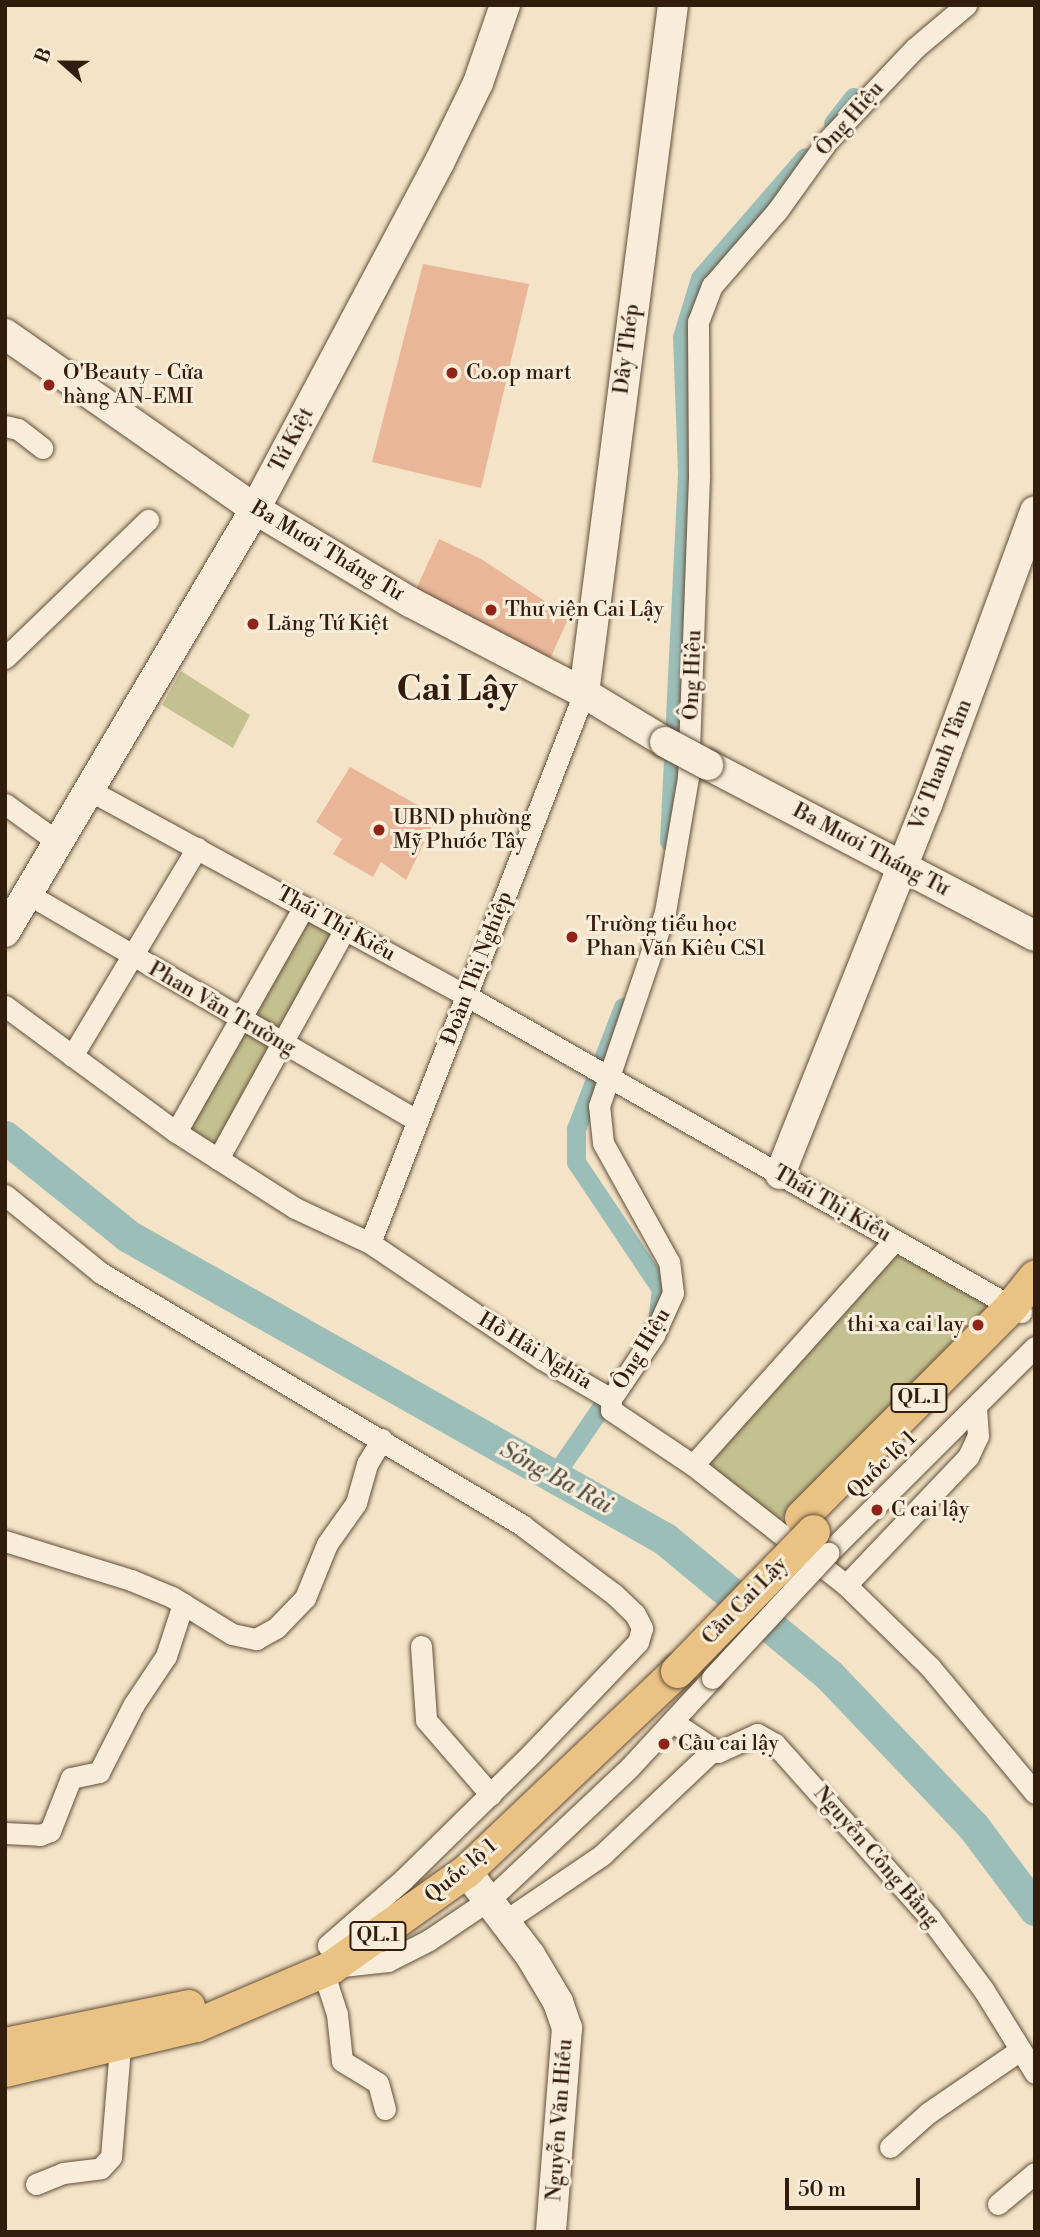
<!DOCTYPE html>
<meta charset="utf-8">
<style>
body{margin:0}
#map{position:relative;width:1040px;height:2237px;overflow:hidden;background:#f4e3c6;font-family:"Libre Bodoni",serif}
div>[style]{position:absolute}
.green>*{inset:0;background:#c4c190}
.canal>*{height:19px;margin:-9.5px;padding:0 9.5px;transform-origin:9.5px;border-radius:9.5px;background:#9cbeb8}
.river>*{height:33px;margin:-16.5px;padding:0 16.5px;transform-origin:16.5px;border-radius:16.5px;background:#9cbeb8}
.building>*{inset:0;background:#e9b698}
.roads{filter:drop-shadow(0 0 2px #624e3a) drop-shadow(0 0 2px #624e3a)}
.street>*{height:21px;margin:-10.5px;padding:0 10.5px;transform-origin:10.5px;border-radius:10.5px;background:#f8edda}
.secondary>*{height:30px;margin:-15px;padding:0 15px;transform-origin:15px;border-radius:15px;background:#f8edda}
.primary>*{height:33px;margin:-16.5px;padding:0 16.5px;transform-origin:16.5px;border-radius:16.5px;background:#eac283}
.bridges{filter:drop-shadow(0 0 2px #624e3a) drop-shadow(0 0 2px #624e3a)}
.street-bridge>*{height:21px;margin:-10.5px;padding:0 10.5px;transform-origin:10.5px;border-radius:10.5px;background:#f8edda}
.secondary-bridge>*{height:30px;margin:-15px;padding:0 15px;transform-origin:15px;border-radius:15px;background:#f8edda}
.primary-bridge>*{height:33px;margin:-16.5px;padding:0 16.5px;transform-origin:16.5px;border-radius:16.5px;background:#eac283}
.dots>*{width:19px;height:19px;translate:-50% -50%;box-sizing:border-box;border:4px solid #f8edda;border-radius:50%}
span{translate:-50% -50%;white-space:nowrap;text-align:center;line-height:1.15;-webkit-text-stroke:6px #f8edda;paint-order:stroke}
.shield-label span{padding:2px 5px;background:#f8edda;border:2px solid;border-radius:5px;-webkit-text-stroke-width:0}
.shield-label{font-size:19px;color:#321c0c;font-weight:700}
.street-label{font-size:21px;color:#321c0c}
.poi-label{font-size:21px;color:#321c0c}
.left{translate:0 -50%;text-align:left}
.right{translate:-100% -50%;text-align:right}
.water-label{font-size:23px;color:#524d40;font-style:italic}
.town-label{font-size:35px;color:#321c0c;font-weight:700}
.frame{position:absolute;inset:0;border:7px solid #321c0c;pointer-events:none}
.north{position:absolute;left:28px;top:28px;width:70px;height:70px;-webkit-text-stroke:5px #f8edda;paint-order:stroke;rotate:291deg;font-size:19px;font-weight:700;line-height:28px;text-align:center;color:#321c0c}
.north::after{content:'';display:block;margin:auto;width:24px;height:32px;background:#321c0c;clip-path:polygon(50% 0,100% 100%,50% 72%,0 100%)}
.scale{position:absolute;left:785px;top:2178px;width:135px;height:32px;box-sizing:border-box;border:4px solid #321c0c;border-top:0;padding-left:9px;font-size:21px;line-height:24px;white-space:nowrap;color:#321c0c;-webkit-text-stroke:5px #f8edda;paint-order:stroke}
</style>
<div id="map">
<div class="green">
<i style="clip-path:polygon(181px 671px,250px 715px,233px 748px,162px 705px)"></i>
<i style="clip-path:polygon(304px 907px,345px 929px,218px 1159px,176px 1132px)"></i>
<i style="clip-path:polygon(904px 1245px,996px 1298px,765px 1536px,693px 1469px)"></i>
</div>
<div class="canal">
<i style="left:833px;top:123px;width:33px;rotate:-52deg"></i>
<i style="left:669px;top:841px;width:369px;rotate:-87.2deg"></i>
<i style="left:687px;top:472px;width:135px;rotate:-92.1deg"></i>
<i style="left:682px;top:337px;width:62px;rotate:-73deg"></i>
<i style="left:700px;top:278px;width:160px;rotate:-49deg"></i>
<i style="left:623px;top:1007px;width:131px;rotate:111.1deg"></i>
<i style="left:576px;top:1129px;width:33px;rotate:90deg"></i>
<i style="left:576px;top:1162px;width:153px;rotate:56.2deg"></i>
<i style="left:661px;top:1289px;width:31px;rotate:97deg"></i>
<i style="left:552px;top:1479px;width:112px;rotate:-55.6deg"></i>
</div>
<div class="river">
<i style="left:5px;top:1137px;width:158px;rotate:38.8deg"></i>
<i style="left:128px;top:1236px;width:617px;rotate:29.43deg"></i>
<i style="left:665px;top:1539px;width:213px;rotate:39.7deg"></i>
<i style="left:829px;top:1675px;width:209px;rotate:46.4deg"></i>
<i style="left:973px;top:1826px;width:104px;rotate:53.2deg"></i>
</div>
<div class="building">
<i style="clip-path:polygon(423px 264px,529px 284px,481px 488px,372px 462px)"></i>
<i style="clip-path:polygon(439px 539px,481px 559px,569px 617px,544px 672px,410px 602px)"></i>
<i style="clip-path:polygon(350px 767px,437px 816px,406px 880px,381px 862px,373px 877px,333px 854px,342px 839px,316px 822px)"></i>
</div>
<div class="roads">
<div class="street">
<i style="left:5px;top:426px;width:13px;rotate:13deg"></i>
<i style="left:18px;top:429px;width:31px;rotate:38deg"></i>
<i style="left:5px;top:658px;width:199px;rotate:-44deg"></i>
<i style="left:91px;top:791px;width:428px;rotate:28.6deg"></i>
<i style="left:467px;top:996px;width:638px;rotate:29.7deg"></i>
<i style="left:5px;top:804px;width:67px;rotate:35.8deg"></i>
<i style="left:28px;top:894px;width:451px;rotate:30.2deg"></i>
<i style="left:5px;top:1006px;width:212px;rotate:36.4deg"></i>
<i style="left:176px;top:1132px;width:141px;rotate:32.6deg"></i>
<i style="left:295px;top:1208px;width:83px;rotate:25deg"></i>
<i style="left:370px;top:1243px;width:207px;rotate:34deg"></i>
<i style="left:542px;top:1359px;width:80px;rotate:30.1deg"></i>
<i style="left:72px;top:1056px;width:243px;rotate:-59deg"></i>
<i style="left:176px;top:1132px;width:259px;rotate:-60.4deg"></i>
<i style="left:218px;top:1159px;width:263px;rotate:-61.1deg"></i>
<i style="left:5px;top:1195px;width:124px;rotate:39.1deg"></i>
<i style="left:101px;top:1273px;width:492px;rotate:30.9deg"></i>
<i style="left:523px;top:1526px;width:114px;rotate:36.8deg"></i>
<i style="left:614px;top:1594px;width:29px;rotate:44deg"></i>
<i style="left:635px;top:1614px;width:16px;rotate:63deg"></i>
<i style="left:642px;top:1628px;width:15px;rotate:106deg"></i>
<i style="left:638px;top:1642px;width:155px;rotate:133.7deg"></i>
<i style="left:531px;top:1754px;width:178px;rotate:135.5deg"></i>
<i style="left:404px;top:1879px;width:101px;rotate:139deg"></i>
<i style="left:370px;top:1243px;width:590px;rotate:-68.74deg"></i>
<i style="left:611px;top:1399px;width:77px;rotate:-56.1deg"></i>
<i style="left:654px;top:1335px;width:46px;rotate:-65.7deg"></i>
<i style="left:673px;top:1293px;width:31px;rotate:-97deg"></i>
<i style="left:669px;top:1262px;width:136px;rotate:-119deg"></i>
<i style="left:603px;top:1143px;width:37px;rotate:-96deg"></i>
<i style="left:599px;top:1106px;width:205px;rotate:-71.2deg"></i>
<i style="left:665px;top:912px;width:137px;rotate:-80.3deg"></i>
<i style="left:688px;top:777px;width:303px;rotate:-87.9deg"></i>
<i style="left:699px;top:474px;width:152px;rotate:-90.4deg"></i>
<i style="left:698px;top:322px;width:39px;rotate:-69deg"></i>
<i style="left:712px;top:286px;width:99px;rotate:-49.1deg"></i>
<i style="left:777px;top:211px;width:87px;rotate:-54.3deg"></i>
<i style="left:828px;top:140px;width:127px;rotate:-46.6deg"></i>
<i style="left:915px;top:48px;width:67px;rotate:-40.1deg"></i>
<i style="left:611px;top:1399px;width:11px;rotate:90deg"></i>
<i style="left:611px;top:1410px;width:99px;rotate:33.9deg"></i>
<i style="left:693px;top:1465px;width:194px;rotate:38.1deg"></i>
<i style="left:846px;top:1585px;width:117px;rotate:44.3deg"></i>
<i style="left:930px;top:1667px;width:164px;rotate:50.2deg"></i>
<i style="left:693px;top:1465px;width:302px;rotate:-48.1deg"></i>
<i style="left:5px;top:1541px;width:132px;rotate:17.2deg"></i>
<i style="left:131px;top:1580px;width:44px;rotate:22.5deg"></i>
<i style="left:172px;top:1597px;width:70px;rotate:31.7deg"></i>
<i style="left:232px;top:1634px;width:25px;rotate:12deg"></i>
<i style="left:256px;top:1639px;width:23px;rotate:-29deg"></i>
<i style="left:276px;top:1628px;width:42px;rotate:-46deg"></i>
<i style="left:305px;top:1598px;width:58px;rotate:-67.8deg"></i>
<i style="left:327px;top:1544px;width:50px;rotate:-54.7deg"></i>
<i style="left:356px;top:1503px;width:41px;rotate:-74.2deg"></i>
<i style="left:367px;top:1464px;width:29px;rotate:-59deg"></i>
<i style="left:828px;top:1553px;width:292px;rotate:-44.9deg"></i>
<i style="left:846px;top:1585px;width:177px;rotate:-46.4deg"></i>
<i style="left:968px;top:1457px;width:23px;rotate:-65deg"></i>
<i style="left:978px;top:1436px;width:28px;rotate:-94deg"></i>
<i style="left:421px;top:1646px;width:74px;rotate:86.1deg"></i>
<i style="left:426px;top:1720px;width:99px;rotate:49.1deg"></i>
<i style="left:673px;top:1722px;width:54px;rotate:33.7deg"></i>
<i style="left:718px;top:1752px;width:43px;rotate:-24.8deg"></i>
<i style="left:757px;top:1734px;width:21px;rotate:29deg"></i>
<i style="left:775px;top:1744px;width:233px;rotate:48.3deg"></i>
<i style="left:930px;top:1918px;width:89px;rotate:53.3deg"></i>
<i style="left:983px;top:1989px;width:99px;rotate:58.2deg"></i>
<i style="left:5px;top:1833px;width:35px;rotate:3deg"></i>
<i style="left:40px;top:1835px;width:11px;rotate:-22deg"></i>
<i style="left:50px;top:1831px;width:57px;rotate:-68.4deg"></i>
<i style="left:71px;top:1778px;width:29px;rotate:-12deg"></i>
<i style="left:99px;top:1772px;width:76px;rotate:-62.8deg"></i>
<i style="left:134px;top:1704px;width:58px;rotate:-56.3deg"></i>
<i style="left:166px;top:1656px;width:55px;rotate:-71.9deg"></i>
<i style="left:505px;top:1921px;width:117px;rotate:-34.2deg"></i>
<i style="left:602px;top:1855px;width:153px;rotate:-43.4deg"></i>
<i style="left:333px;top:1967px;width:55px;rotate:-6.2deg"></i>
<i style="left:388px;top:1961px;width:46px;rotate:-27.1deg"></i>
<i style="left:429px;top:1940px;width:73px;rotate:-33.9deg"></i>
<i style="left:490px;top:1899px;width:192px;rotate:-43.3deg"></i>
<i style="left:630px;top:1767px;width:121px;rotate:-47.3deg"></i>
<i style="left:323px;top:1971px;width:45px;rotate:72deg"></i>
<i style="left:337px;top:2014px;width:47px;rotate:83.9deg"></i>
<i style="left:342px;top:2061px;width:42px;rotate:31.4deg"></i>
<i style="left:378px;top:2083px;width:27px;rotate:75deg"></i>
<i style="left:890px;top:2147px;width:51px;rotate:-41.8deg"></i>
<i style="left:928px;top:2113px;width:112px;rotate:-34.4deg"></i>
<i style="left:36px;top:2184px;width:29px;rotate:-22deg"></i>
<i style="left:63px;top:2173px;width:38px;rotate:-7deg"></i>
<i style="left:101px;top:2168px;width:15px;rotate:-48deg"></i>
<i style="left:111px;top:2157px;width:110px;rotate:-85.3deg"></i>
<i style="left:998px;top:2204px;width:48px;rotate:-40deg"></i>
</div>
<div class="secondary">
<i style="left:5px;top:334px;width:305px;rotate:35deg"></i>
<i style="left:255px;top:509px;width:181px;rotate:31deg"></i>
<i style="left:410px;top:602px;width:196px;rotate:27.6deg"></i>
<i style="left:584px;top:693px;width:95px;rotate:31.2deg"></i>
<i style="left:584px;top:693px;width:694px;rotate:-82.63deg"></i>
<i style="left:708px;top:765px;width:369px;rotate:27.6deg"></i>
<i style="left:5px;top:932px;width:491px;rotate:-59.4deg"></i>
<i style="left:255px;top:509px;width:392px;rotate:-62deg"></i>
<i style="left:439px;top:163px;width:89px;rotate:-64deg"></i>
<i style="left:478px;top:83px;width:83px;rotate:-70.9deg"></i>
<i style="left:780px;top:1174px;width:397px;rotate:-68.3deg"></i>
<i style="left:927px;top:805px;width:313px;rotate:-69.8deg"></i>
<i style="left:466px;top:1871px;width:106px;rotate:52.7deg"></i>
<i style="left:530px;top:1955px;width:55px;rotate:59.2deg"></i>
<i style="left:558px;top:2002px;width:28px;rotate:71deg"></i>
<i style="left:567px;top:2028px;width:205px;rotate:94.5deg"></i>
</div>
<div class="primary">
<i style="left:801px;top:1517px;width:298px;rotate:-45.1deg"></i>
<i style="left:1011px;top:1306px;width:38px;rotate:-51deg"></i>
<i style="left:5px;top:2044px;width:187px;rotate:-11.7deg"></i>
<i style="left:5px;top:2070px;width:196px;rotate:-13.3deg"></i>
<i style="left:196px;top:2025px;width:147px;rotate:-23.2deg"></i>
<i style="left:331px;top:1967px;width:166px;rotate:-35.4deg"></i>
<i style="left:466px;top:1871px;width:291px;rotate:-43.5deg"></i>
</div>
</div>
<div class="bridges">
<div class="street-bridge">
<i style="left:712px;top:1678px;width:171px;rotate:-47.1deg"></i>
</div>
<div class="secondary-bridge">
<i style="left:665px;top:742px;width:49px;rotate:28.1deg"></i>
</div>
<div class="primary-bridge">
<i style="left:677px;top:1671px;width:195px;rotate:-45.8deg"></i>
</div>
</div>
<div class="dots">
<i style="left:452px;top:373px;background:#8f2418"></i>
<i style="left:49px;top:385px;background:#8f2418"></i>
<i style="left:491px;top:610px;background:#8f2418"></i>
<i style="left:253px;top:624px;background:#8f2418"></i>
<i style="left:379px;top:830px;background:#8f2418"></i>
<i style="left:572px;top:937px;background:#8f2418"></i>
<i style="left:978px;top:1325px;background:#8f2418"></i>
<i style="left:877px;top:1510px;background:#8f2418"></i>
<i style="left:664px;top:1744px;background:#8f2418"></i>
</div>
<div class="shield-label">
<span style="left:919px;top:1398px">QL.1</span>
<span style="left:378px;top:1936px">QL.1</span>
</div>
<div class="street-label">
<span style="left:850px;top:119px;rotate:-49deg">Ông Hiệu</span>
<span style="left:627px;top:349px;rotate:-83deg">Dây Thép</span>
<span style="left:292px;top:440px;rotate:-62deg">Tứ Kiệt</span>
<span style="left:327px;top:551px;rotate:31deg">Ba Mươi Tháng Tư</span>
<span style="left:693px;top:675px;rotate:-88deg">Ông Hiệu</span>
<span style="left:941px;top:765px;rotate:-69deg">Võ Thanh Tâm</span>
<span style="left:871px;top:850px;rotate:28deg">Ba Mươi Tháng Tư</span>
<span style="left:336px;top:924px;rotate:29deg">Thái Thị Kiểu</span>
<span style="left:477px;top:968px;rotate:-69deg">Đoàn Thị Nghiệp</span>
<span style="left:222px;top:1009px;rotate:30deg">Phan Văn Trường</span>
<span style="left:832px;top:1204px;rotate:30deg">Thái Thị Kiểu</span>
<span style="left:642px;top:1349px;rotate:-59deg">Ông Hiệu</span>
<span style="left:535px;top:1351px;rotate:31deg">Hồ Hải Nghĩa</span>
<span style="left:882px;top:1465px;rotate:-44deg">Quốc lộ 1</span>
<span style="left:745px;top:1601px;rotate:-46deg">Cầu Cai Lậy</span>
<span style="left:876px;top:1857px;rotate:49deg">Nguyễn Công Bằng</span>
<span style="left:461px;top:1871px;rotate:-40deg">Quốc lộ 1</span>
<span style="left:560px;top:2120px;rotate:-86deg">Nguyễn Văn Hiếu</span>
</div>
<div class="poi-label">
<span class="left" style="left:63px;top:385px">O'Beauty - Cửa<br>hàng AN-EMI</span>
<span class="left" style="left:466px;top:373px">Co.op mart</span>
<span class="left" style="left:505px;top:610px">Thư viện Cai Lậy</span>
<span class="left" style="left:267px;top:624px">Lăng Tứ Kiệt</span>
<span class="left" style="left:393px;top:830px">UBND phường<br>Mỹ Phước Tây</span>
<span class="left" style="left:586px;top:937px">Trường tiểu học<br>Phan Văn Kiêu CS1</span>
<span class="right" style="left:964px;top:1325px">thi xa cai lay</span>
<span class="left" style="left:891px;top:1510px">C cai lậy</span>
<span class="left" style="left:678px;top:1744px">Cầu cai lậy</span>
</div>
<div class="water-label">
<span style="left:556px;top:1478px;rotate:29deg">Sông Ba Rài</span>
</div>
<div class="town-label">
<span style="left:457px;top:690px">Cai Lậy</span>
</div>
<div class="frame"></div>
<div class="north">B</div>
<div class="scale">50 m</div>
</div>
